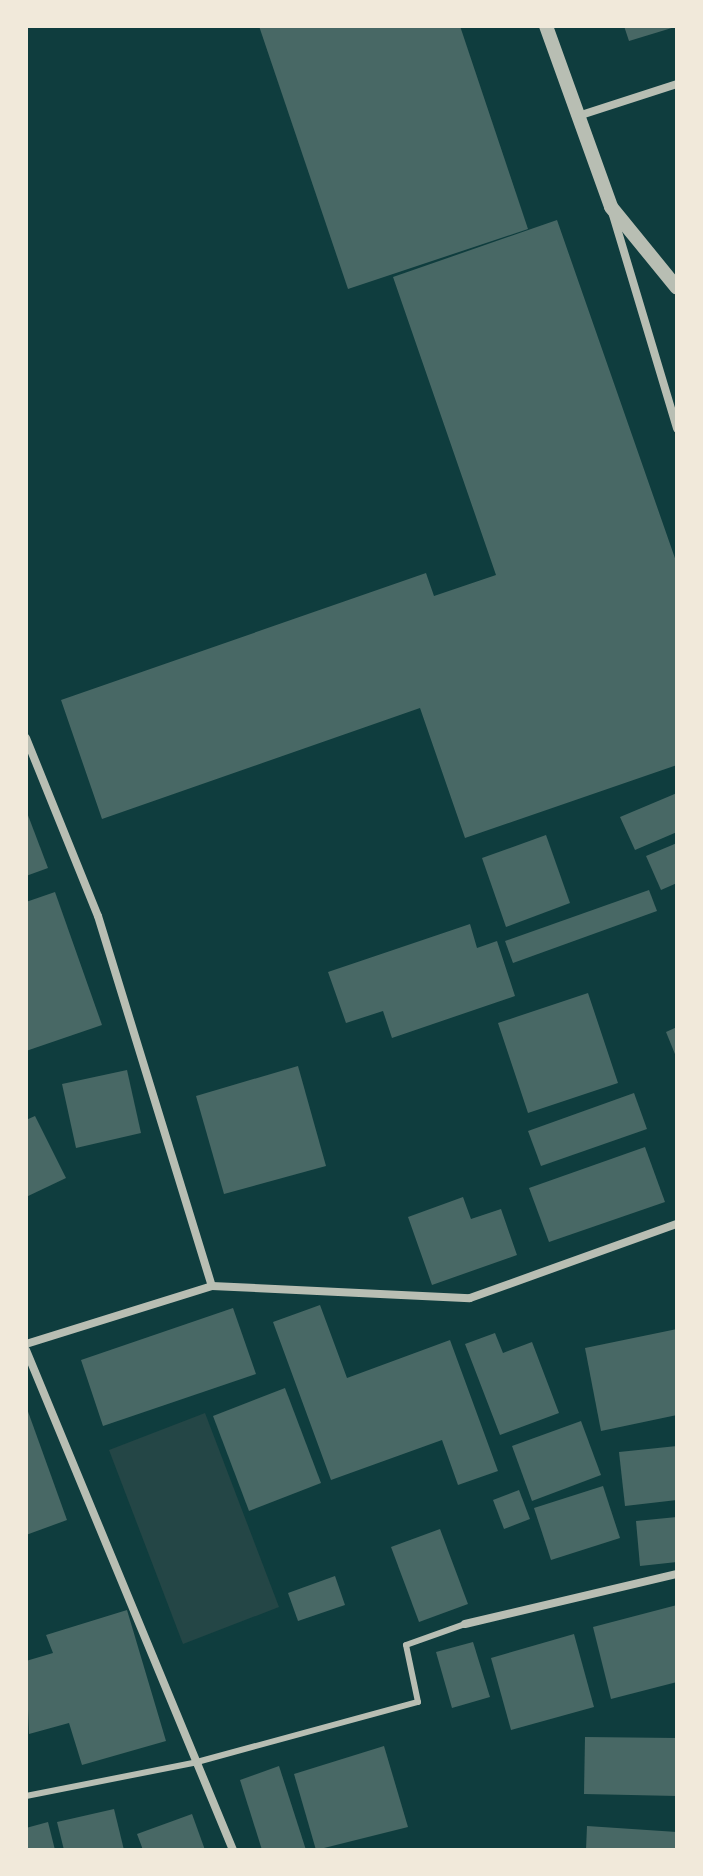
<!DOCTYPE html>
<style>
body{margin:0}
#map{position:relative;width:703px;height:1876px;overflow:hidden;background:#0f3d3e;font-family:Jost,sans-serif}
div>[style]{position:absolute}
.green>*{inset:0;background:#244646}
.building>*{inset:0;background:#486865}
.service>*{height:6px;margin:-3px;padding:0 3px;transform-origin:3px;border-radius:3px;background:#b8beb3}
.minor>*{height:8px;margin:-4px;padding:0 4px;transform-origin:4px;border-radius:4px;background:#b8beb3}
.tertiary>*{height:14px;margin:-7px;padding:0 7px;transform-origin:7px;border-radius:7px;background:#b8beb3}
span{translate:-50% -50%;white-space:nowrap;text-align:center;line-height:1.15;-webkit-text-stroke:7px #f1e9da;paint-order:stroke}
.frame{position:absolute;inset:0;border:28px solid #f1e9da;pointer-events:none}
</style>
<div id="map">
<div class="green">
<i style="clip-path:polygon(205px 1413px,279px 1607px,183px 1644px,109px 1450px)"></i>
</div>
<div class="building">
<i style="clip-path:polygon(259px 26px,460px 26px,528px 229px,348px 289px)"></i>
<i style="clip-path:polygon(624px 26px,675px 26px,675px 27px,629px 41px)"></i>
<i style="clip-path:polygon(557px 220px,677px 564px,677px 765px,465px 838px,420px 708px,102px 819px,61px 700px,426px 573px,434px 596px,496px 575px,393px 277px)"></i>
<i style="clip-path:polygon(677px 793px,677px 832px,635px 850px,620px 817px)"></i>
<i style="clip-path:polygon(26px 810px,48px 868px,26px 876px)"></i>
<i style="clip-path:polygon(546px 835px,570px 903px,506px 927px,482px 858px)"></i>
<i style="clip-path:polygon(677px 843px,677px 883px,661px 890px,646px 856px)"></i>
<i style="clip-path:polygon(649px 890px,657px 911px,513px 963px,505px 941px)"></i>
<i style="clip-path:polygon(55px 892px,102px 1025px,26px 1051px,26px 902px)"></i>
<i style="clip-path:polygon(470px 924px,477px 948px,497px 941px,515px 996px,392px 1038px,383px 1011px,346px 1023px,328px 972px)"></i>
<i style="clip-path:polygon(588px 993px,618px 1083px,528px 1113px,498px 1023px)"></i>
<i style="clip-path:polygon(677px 1027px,677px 1059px,666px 1032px)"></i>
<i style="clip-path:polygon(298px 1066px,326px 1166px,224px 1194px,196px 1096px)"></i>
<i style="clip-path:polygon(127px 1070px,141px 1133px,76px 1148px,62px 1084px)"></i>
<i style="clip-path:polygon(634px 1093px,647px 1129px,541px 1166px,528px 1131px)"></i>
<i style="clip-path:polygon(35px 1116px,66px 1178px,26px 1197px,26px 1120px)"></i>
<i style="clip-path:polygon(645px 1147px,665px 1202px,549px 1242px,529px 1188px)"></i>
<i style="clip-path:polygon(463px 1197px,471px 1219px,501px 1209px,517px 1255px,432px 1285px,408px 1217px)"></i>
<i style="clip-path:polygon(320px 1305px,347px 1378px,450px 1340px,498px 1471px,458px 1485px,442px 1440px,331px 1480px,273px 1322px)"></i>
<i style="clip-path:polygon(233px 1308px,256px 1374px,103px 1426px,81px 1360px)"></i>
<i style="clip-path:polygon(677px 1329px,677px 1415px,601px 1431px,585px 1348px)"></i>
<i style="clip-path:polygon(495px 1333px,503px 1353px,532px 1342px,559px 1413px,500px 1435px,465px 1344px)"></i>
<i style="clip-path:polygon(285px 1388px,321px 1483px,249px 1511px,213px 1416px)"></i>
<i style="clip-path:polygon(26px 1406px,67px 1520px,26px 1535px)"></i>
<i style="clip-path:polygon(581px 1421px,601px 1475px,532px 1501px,512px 1446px)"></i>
<i style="clip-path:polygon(677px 1446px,677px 1500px,625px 1506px,619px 1452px)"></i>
<i style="clip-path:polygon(603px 1486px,620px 1538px,551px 1560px,534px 1508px)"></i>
<i style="clip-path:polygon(519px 1490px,530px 1519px,504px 1529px,493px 1500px)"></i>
<i style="clip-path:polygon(677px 1517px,677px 1562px,640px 1566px,636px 1521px)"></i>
<i style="clip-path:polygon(440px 1529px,468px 1604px,419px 1622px,391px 1547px)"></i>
<i style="clip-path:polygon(335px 1576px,345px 1605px,298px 1621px,288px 1593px)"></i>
<i style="clip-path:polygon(677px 1605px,677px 1682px,611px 1699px,593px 1627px)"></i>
<i style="clip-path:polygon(127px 1610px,166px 1741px,82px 1765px,69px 1723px,29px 1734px,26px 1661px,53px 1653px,46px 1635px)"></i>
<i style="clip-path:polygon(574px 1634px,594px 1707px,511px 1730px,491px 1658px)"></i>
<i style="clip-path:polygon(473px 1642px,490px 1697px,452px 1708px,436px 1652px)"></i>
<i style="clip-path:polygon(585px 1737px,677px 1738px,677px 1796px,584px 1794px)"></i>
<i style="clip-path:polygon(384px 1746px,408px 1827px,316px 1850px,294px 1774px)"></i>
<i style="clip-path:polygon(279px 1766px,306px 1850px,262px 1850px,240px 1780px)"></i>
<i style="clip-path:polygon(114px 1809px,124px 1850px,64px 1850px,57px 1822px)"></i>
<i style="clip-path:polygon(192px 1814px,205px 1850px,143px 1850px,137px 1834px)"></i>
<i style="clip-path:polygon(48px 1822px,55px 1850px,26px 1850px,26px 1828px)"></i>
<i style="clip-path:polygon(587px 1826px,677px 1832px,677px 1850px,586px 1850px)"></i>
</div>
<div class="service">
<i style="left:26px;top:1796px;width:174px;rotate:-11.2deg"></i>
<i style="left:197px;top:1762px;width:229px;rotate:-15.2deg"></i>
<i style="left:418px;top:1702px;width:58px;rotate:-101.9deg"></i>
<i style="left:406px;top:1645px;width:63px;rotate:-19.6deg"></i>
</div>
<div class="minor">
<i style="left:578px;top:116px;width:104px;rotate:-17.9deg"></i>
<i style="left:613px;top:215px;width:223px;rotate:73.3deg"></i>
<i style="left:26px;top:738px;width:192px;rotate:68deg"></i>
<i style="left:98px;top:916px;width:387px;rotate:72.9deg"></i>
<i style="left:26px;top:1344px;width:195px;rotate:-17.3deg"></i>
<i style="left:212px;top:1286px;width:258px;rotate:2.7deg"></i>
<i style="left:470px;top:1298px;width:220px;rotate:-19.7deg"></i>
<i style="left:26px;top:1350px;width:541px;rotate:67.51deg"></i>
<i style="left:465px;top:1624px;width:218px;rotate:-13.3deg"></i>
</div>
<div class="tertiary">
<i style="left:546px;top:26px;width:192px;rotate:70.2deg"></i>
<i style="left:611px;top:207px;width:104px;rotate:50.8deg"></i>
</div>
<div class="frame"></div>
</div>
